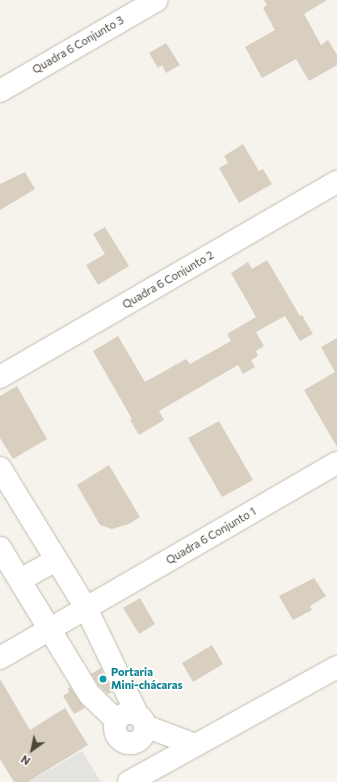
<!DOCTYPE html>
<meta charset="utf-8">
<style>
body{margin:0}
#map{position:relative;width:337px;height:782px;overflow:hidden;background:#f6f3ec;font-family:Commissioner,sans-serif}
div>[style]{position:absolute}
.parking>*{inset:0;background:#e5e3e0}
.building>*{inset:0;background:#d8cfc1}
.roads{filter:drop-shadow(0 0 1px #c2bbae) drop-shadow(0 0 1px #c2bbae)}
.minor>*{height:22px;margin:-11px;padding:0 11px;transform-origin:11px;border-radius:11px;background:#fff}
.minor>.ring{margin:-11px;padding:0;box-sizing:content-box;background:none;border:22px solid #fff;border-radius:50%}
.dots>*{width:11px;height:11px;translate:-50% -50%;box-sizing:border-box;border:2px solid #fff;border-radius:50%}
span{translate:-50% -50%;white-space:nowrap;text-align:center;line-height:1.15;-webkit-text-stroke:3.5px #fff;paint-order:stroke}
.street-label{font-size:11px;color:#4b4439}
.culture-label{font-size:11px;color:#0d838f;font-weight:700}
.left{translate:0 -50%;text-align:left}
.north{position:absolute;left:12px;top:730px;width:40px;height:40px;-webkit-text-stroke:3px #fff;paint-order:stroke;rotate:213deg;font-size:11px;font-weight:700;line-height:16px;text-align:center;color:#4b4439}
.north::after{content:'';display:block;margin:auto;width:14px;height:18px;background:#4b4439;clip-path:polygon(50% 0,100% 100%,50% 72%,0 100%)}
</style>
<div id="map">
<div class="parking">
<i style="clip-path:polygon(82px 751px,101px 782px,29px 782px)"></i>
</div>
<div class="building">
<i style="clip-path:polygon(264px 0,327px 0,304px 14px,321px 45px,328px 40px,337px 55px,337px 65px,309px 81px,296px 59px,262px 78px,245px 47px,275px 30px,263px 8px,267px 5px)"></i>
<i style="clip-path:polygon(166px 43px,180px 65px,166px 73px,162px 65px,158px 68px,149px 53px)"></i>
<i style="clip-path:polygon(243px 144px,259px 171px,263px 169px,272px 184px,239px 203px,219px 168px,228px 163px,224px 156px)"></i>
<i style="clip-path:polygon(25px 172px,35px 189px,0 210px,0 184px)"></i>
<i style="clip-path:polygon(105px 227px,129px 266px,98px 285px,86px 265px,105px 254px,93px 234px)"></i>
<i style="clip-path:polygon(267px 260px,300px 316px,302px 315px,313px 334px,300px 341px,285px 316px,256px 332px,264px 346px,256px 351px,258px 356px,251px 360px,255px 367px,243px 374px,238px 365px,202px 386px,159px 411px,164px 420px,139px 435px,130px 420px,132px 419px,93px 351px,118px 336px,145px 382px,186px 359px,190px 364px,231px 341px,227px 334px,256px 317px,231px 273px,248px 262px,252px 269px)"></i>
<i style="clip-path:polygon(337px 338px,337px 447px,304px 390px,335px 372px,321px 347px)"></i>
<i style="clip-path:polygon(17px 386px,47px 439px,13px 459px,0 438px,0 396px)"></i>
<i style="clip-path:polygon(219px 421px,253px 480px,222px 497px,188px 438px)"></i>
<i style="clip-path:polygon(109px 465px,140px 517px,129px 524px,112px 529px,100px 525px,77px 485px)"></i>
<i style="clip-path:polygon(314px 578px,326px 596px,310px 606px,312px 610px,293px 620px,279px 596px)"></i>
<i style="clip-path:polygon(140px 598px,155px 624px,139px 634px,123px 608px)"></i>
<i style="clip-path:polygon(212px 645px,223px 664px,193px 682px,182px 663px)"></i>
<i style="clip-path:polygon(101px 668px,112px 692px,108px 694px,99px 686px,91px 674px)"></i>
<i style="clip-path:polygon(0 679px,30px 730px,65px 708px,88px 745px,28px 782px,14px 782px,0 759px)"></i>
<i style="clip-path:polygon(70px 687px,85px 708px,74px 714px,63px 696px,69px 692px,68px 689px)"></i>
</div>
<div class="roads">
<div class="minor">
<i style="left:0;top:91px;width:181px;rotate:-30.1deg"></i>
<i style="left:0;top:377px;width:389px;rotate:-30.1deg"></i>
<i style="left:0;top:468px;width:164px;rotate:58.4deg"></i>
<i style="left:86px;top:608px;width:118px;rotate:64.3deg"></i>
<i style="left:0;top:548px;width:171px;rotate:58.6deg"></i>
<i style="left:89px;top:694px;width:37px;rotate:44deg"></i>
<i style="left:20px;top:580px;width:41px;rotate:-29.1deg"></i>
<i style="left:0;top:658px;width:389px;rotate:-30.1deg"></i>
<i class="ring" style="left:115px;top:713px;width:8px;height:8px"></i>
<i style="left:145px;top:726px;width:53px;rotate:20.8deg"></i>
<i style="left:129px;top:782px;width:238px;rotate:-28.9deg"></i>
</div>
</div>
<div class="dots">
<i style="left:103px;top:679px;background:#0f9aa8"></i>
</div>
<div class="street-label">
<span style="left:78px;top:45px;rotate:-30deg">Quadra 6 Conjunto 3</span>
<span style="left:168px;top:280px;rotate:-30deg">Quadra 6 Conjunto 2</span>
<span style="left:211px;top:536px;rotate:-30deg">Quadra 6 Conjunto 1</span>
</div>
<div class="culture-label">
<span class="left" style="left:111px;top:679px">Portaria<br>Mini-chácaras</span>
</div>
<div class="north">N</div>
</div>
